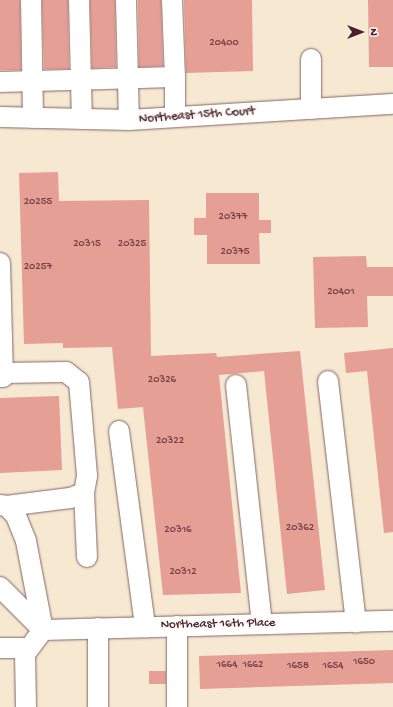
<!DOCTYPE html>
<style>
body{margin:0}
#map{position:relative;width:393px;height:707px;overflow:hidden;background:#f6e8d1;font-family:"Gochi Hand",sans-serif}
div>[style]{position:absolute}
.building>*{inset:0;background:#e69f95}
.roads{filter:drop-shadow(0 0 1px #866565) drop-shadow(0 0 1px #866565)}
.minor>*{height:20px;margin:-10px;padding:0 10px;transform-origin:10px;border-radius:10px;background:#fff}
span{translate:-50% -50%;white-space:nowrap;text-align:center;line-height:1.15;-webkit-text-stroke:4px #fdfcf7;paint-order:stroke}
.number-label{font-size:11px;color:#713f46}
.number-label span{-webkit-text-stroke-width:0}
.street-label{font-size:13px;color:#4a1f2b}
.north{position:absolute;left:341px;top:12px;width:40px;height:40px;-webkit-text-stroke:3px #fdfcf7;paint-order:stroke;rotate:90deg;font-size:11px;font-weight:700;line-height:16px;text-align:center;color:#4a1f2b}
.north::after{content:'';display:block;margin:auto;width:14px;height:18px;background:#4a1f2b;clip-path:polygon(50% 0,100% 100%,50% 72%,0 100%)}
</style>
<div id="map">
<div class="building">
<i style="clip-path:polygon(0 0,20px 0,21px 70px,0 70px)"></i>
<i style="clip-path:polygon(42px 0,68px 0,69px 69px,44px 69px)"></i>
<i style="clip-path:polygon(90px 0,115px 0,116px 67px,92px 68px)"></i>
<i style="clip-path:polygon(138px 0,161px 0,163px 66px,139px 67px)"></i>
<i style="clip-path:polygon(184px 0,252px 0,253px 71px,186px 73px)"></i>
<i style="clip-path:polygon(368px 0,393px 0,393px 67px,369px 67px)"></i>
<i style="clip-path:polygon(58px 172px,59px 201px,149px 200px,151px 356px,216px 353px,217px 357px,300px 351px,325px 590px,287px 594px,264px 371px,219px 375px,241px 593px,163px 595px,143px 407px,118px 409px,112px 347px,63px 348px,63px 343px,24px 344px,19px 173px)"></i>
<i style="clip-path:polygon(206px 193px,259px 193px,259px 220px,271px 220px,271px 233px,259px 233px,260px 264px,207px 264px,207px 235px,194px 235px,194px 218px,206px 218px)"></i>
<i style="clip-path:polygon(366px 256px,367px 267px,393px 267px,393px 296px,367px 296px,368px 327px,315px 328px,313px 257px)"></i>
<i style="clip-path:polygon(393px 348px,393px 532px,384px 533px,367px 371px,346px 373px,344px 353px)"></i>
<i style="clip-path:polygon(59px 396px,62px 470px,0 473px,0 398px)"></i>
<i style="clip-path:polygon(393px 650px,393px 683px,200px 689px,199px 656px)"></i>
<i style="clip-path:polygon(149px 671px,166px 671px,166px 684px,149px 684px)"></i>
</div>
<div class="roads">
<div class="minor">
<i style="left:31px;top:0;width:118px;rotate:89deg"></i>
<i style="left:79px;top:0;width:119px;rotate:88.6deg"></i>
<i style="left:126px;top:0;width:120px;rotate:88.6deg"></i>
<i style="left:172px;top:0;width:77px;rotate:87.8deg"></i>
<i style="left:311px;top:59px;width:50px;rotate:90deg"></i>
<i style="left:0;top:82px;width:175px;rotate:-1.6deg"></i>
<i style="left:175px;top:77px;width:40px;rotate:90deg"></i>
<i style="left:0;top:117px;width:129px;rotate:1.3deg"></i>
<i style="left:129px;top:120px;width:264px;rotate:-3.5deg"></i>
<i style="left:0;top:263px;width:114px;rotate:88.5deg"></i>
<i style="left:3px;top:377px;width:3px;rotate:180deg"></i>
<i style="left:3px;top:373px;width:63px;rotate:-0.9deg"></i>
<i style="left:66px;top:372px;width:16px;rotate:38deg"></i>
<i style="left:79px;top:382px;width:94px;rotate:85.1deg"></i>
<i style="left:87px;top:476px;width:17px;rotate:100deg"></i>
<i style="left:84px;top:493px;width:15px;rotate:160deg"></i>
<i style="left:70px;top:498px;width:64px;rotate:172.8deg"></i>
<i style="left:328px;top:381px;width:243px;rotate:83.4deg"></i>
<i style="left:236px;top:385px;width:240px;rotate:83.8deg"></i>
<i style="left:119px;top:431px;width:198px;rotate:82.4deg"></i>
<i style="left:84px;top:493px;width:64px;rotate:87.3deg"></i>
<i style="left:0;top:505px;width:7px;rotate:8deg"></i>
<i style="left:7px;top:506px;width:13px;rotate:48deg"></i>
<i style="left:16px;top:516px;width:27px;rotate:68deg"></i>
<i style="left:26px;top:541px;width:91px;rotate:79.2deg"></i>
<i style="left:43px;top:630px;width:30px;rotate:127deg"></i>
<i style="left:25px;top:654px;width:53px;rotate:88.9deg"></i>
<i style="left:0;top:587px;width:61px;rotate:45deg"></i>
<i style="left:177px;top:626px;width:81px;rotate:90deg"></i>
<i style="left:43px;top:630px;width:350px;rotate:-1.5deg"></i>
<i style="left:0;top:648px;width:22px"></i>
<i style="left:22px;top:648px;width:7px;rotate:63deg"></i>
<i style="left:98px;top:707px;width:79px;rotate:-90deg"></i>
</div>
</div>
<div class="number-label">
<span style="left:224px;top:43px">20400</span>
<span style="left:38px;top:202px">20255</span>
<span style="left:233px;top:217px">20377</span>
<span style="left:87px;top:244px">20315</span>
<span style="left:132px;top:244px">20325</span>
<span style="left:235px;top:252px">20375</span>
<span style="left:38px;top:267px">20257</span>
<span style="left:341px;top:292px">20401</span>
<span style="left:162px;top:380px">20326</span>
<span style="left:170px;top:441px">20322</span>
<span style="left:300px;top:528px">20362</span>
<span style="left:178px;top:530px">20316</span>
<span style="left:183px;top:572px">20312</span>
<span style="left:364px;top:662px">1650</span>
<span style="left:227px;top:665px">1664</span>
<span style="left:253px;top:665px">1662</span>
<span style="left:298px;top:666px">1658</span>
<span style="left:333px;top:666px">1654</span>
</div>
<div class="street-label">
<span style="left:197px;top:116px;rotate:-4deg">Northeast 15th Court</span>
<span style="left:218px;top:625px;rotate:-1deg">Northeast 16th Place</span>
</div>
<div class="north">N</div>
</div>
